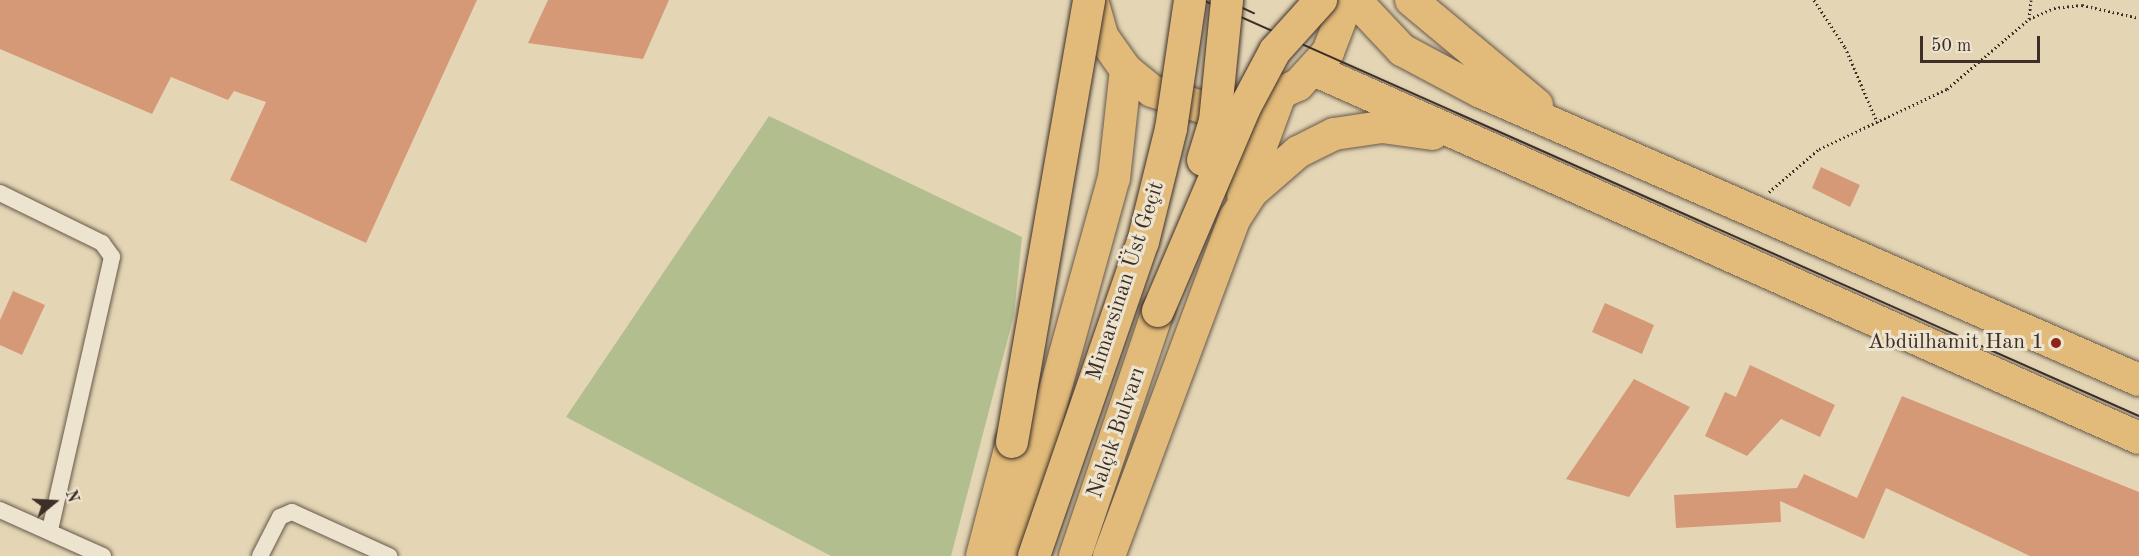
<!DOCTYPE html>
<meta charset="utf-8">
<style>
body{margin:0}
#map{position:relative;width:2139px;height:556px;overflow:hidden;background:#e4d6b5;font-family:"Old Standard TT",serif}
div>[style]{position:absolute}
.green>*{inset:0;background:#b2be8e}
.building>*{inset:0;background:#d69978}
.path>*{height:3px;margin-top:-1.5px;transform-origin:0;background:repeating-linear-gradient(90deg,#3d2e27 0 1.5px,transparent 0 4.5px)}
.roads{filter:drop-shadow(0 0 2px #67584a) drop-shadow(0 0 2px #67584a)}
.street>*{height:16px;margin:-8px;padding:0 8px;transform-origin:8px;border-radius:8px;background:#ede4cf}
.highway>*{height:32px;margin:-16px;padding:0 16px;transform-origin:16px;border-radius:16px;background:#e2bb7a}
.tram>*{height:1.5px;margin:-0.75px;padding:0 0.75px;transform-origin:0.75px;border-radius:0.75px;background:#3d2e27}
.bridges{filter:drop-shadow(0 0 2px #3d2e27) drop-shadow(0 0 2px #3d2e27)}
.highway-bridge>*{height:32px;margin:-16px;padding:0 16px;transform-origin:16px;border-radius:16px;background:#e2bb7a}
.dots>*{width:16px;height:16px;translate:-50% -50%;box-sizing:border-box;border:3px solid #ede4cf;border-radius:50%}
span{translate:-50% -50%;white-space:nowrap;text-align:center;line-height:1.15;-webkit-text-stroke:6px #ede4cf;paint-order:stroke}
.street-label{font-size:22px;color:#3d2e27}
.poi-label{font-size:22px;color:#3d2e27}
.right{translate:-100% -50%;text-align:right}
.north{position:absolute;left:24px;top:472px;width:60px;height:60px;-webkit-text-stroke:4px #ede4cf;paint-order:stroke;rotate:72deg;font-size:16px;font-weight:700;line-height:24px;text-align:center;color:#3d2e27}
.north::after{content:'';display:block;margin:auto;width:21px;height:27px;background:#3d2e27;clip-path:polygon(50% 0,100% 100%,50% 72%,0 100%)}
.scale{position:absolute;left:1920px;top:36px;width:120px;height:27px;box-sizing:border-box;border:3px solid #3d2e27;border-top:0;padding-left:8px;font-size:18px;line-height:21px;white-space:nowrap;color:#3d2e27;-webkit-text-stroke:4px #ede4cf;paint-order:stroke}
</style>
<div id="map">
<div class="green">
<i style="clip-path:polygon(769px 116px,1022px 237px,1014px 315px,951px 556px,831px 556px,566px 417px)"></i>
</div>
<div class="building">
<i style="clip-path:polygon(0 0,477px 0,366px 243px,230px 180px,266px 102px,234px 91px,228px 100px,171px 77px,152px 114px,0 49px)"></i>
<i style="clip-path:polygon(548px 0,669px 0,643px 59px,528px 43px)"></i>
<i style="clip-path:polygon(1821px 167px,1860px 185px,1850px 207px,1812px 188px)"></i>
<i style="clip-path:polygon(13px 291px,45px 305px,22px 355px,0 345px,0 320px)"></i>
<i style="clip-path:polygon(1605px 303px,1654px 325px,1642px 354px,1592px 332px)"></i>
<i style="clip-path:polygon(1750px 365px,1835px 405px,1820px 437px,1781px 419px,1747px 456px,1705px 436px,1725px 392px,1736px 397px)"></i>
<i style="clip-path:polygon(1634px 379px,1690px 407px,1629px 497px,1566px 479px)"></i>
<i style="clip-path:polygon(1902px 396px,2139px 492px,2139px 556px,2030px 556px,1886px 488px,1864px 539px,1780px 501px,1781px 522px,1676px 528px,1674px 495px,1797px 488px,1804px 474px,1857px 498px)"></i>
</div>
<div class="path">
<i style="left:1814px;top:0;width:56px;rotate:56.6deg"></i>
<i style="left:1845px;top:47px;width:84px;rotate:66.8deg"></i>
<i style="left:2029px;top:19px;width:19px;rotate:-84deg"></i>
<i style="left:1769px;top:192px;width:66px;rotate:-40.7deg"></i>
<i style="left:1819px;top:149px;width:141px;rotate:-25.1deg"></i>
<i style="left:1947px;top:89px;width:108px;rotate:-40.5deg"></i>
<i style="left:2029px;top:19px;width:27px;rotate:-24deg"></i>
<i style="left:2054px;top:8px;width:28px;rotate:-6deg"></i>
<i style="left:2082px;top:5px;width:58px;rotate:12.8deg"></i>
</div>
<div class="roads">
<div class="street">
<i style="left:0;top:193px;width:114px;rotate:26.1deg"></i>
<i style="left:102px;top:243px;width:17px;rotate:54deg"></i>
<i style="left:112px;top:257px;width:280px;rotate:102.8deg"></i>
<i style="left:0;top:510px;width:113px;rotate:24.1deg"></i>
<i style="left:260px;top:556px;width:44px;rotate:-62.9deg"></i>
<i style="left:280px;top:517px;width:13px;rotate:-23deg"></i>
<i style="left:292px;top:512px;width:107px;rotate:24.4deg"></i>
</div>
<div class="highway">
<i style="left:1092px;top:0;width:37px;rotate:74deg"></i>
<i style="left:1102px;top:36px;width:42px;rotate:54.8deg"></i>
<i style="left:1126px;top:70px;width:33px;rotate:39deg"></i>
<i style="left:1152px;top:91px;width:65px;rotate:17.9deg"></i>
<i style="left:1214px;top:111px;width:33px;rotate:-5deg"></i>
<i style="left:1247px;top:108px;width:56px;rotate:-24.3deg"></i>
<i style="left:1298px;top:85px;width:45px;rotate:-47.7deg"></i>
<i style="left:1328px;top:52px;width:56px;rotate:-69deg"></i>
<i style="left:1355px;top:0;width:69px;rotate:46.8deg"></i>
<i style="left:1402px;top:50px;width:89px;rotate:28deg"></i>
<i style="left:1481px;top:92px;width:718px;rotate:23.64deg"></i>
<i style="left:1411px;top:0;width:164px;rotate:39.8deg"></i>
<i style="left:1314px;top:70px;width:903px;rotate:24.04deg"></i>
<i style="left:1243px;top:195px;width:104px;rotate:-69.8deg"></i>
<i style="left:982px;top:556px;width:118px;rotate:-75.3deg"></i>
<i style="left:1009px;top:556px;width:392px;rotate:-74.5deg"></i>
<i style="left:1114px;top:178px;width:109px;rotate:-83.7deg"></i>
<i style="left:1075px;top:556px;width:259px;rotate:-71.3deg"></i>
<i style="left:1109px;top:556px;width:361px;rotate:-69.6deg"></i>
<i style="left:1235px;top:218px;width:31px;rotate:-57deg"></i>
<i style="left:1252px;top:192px;width:61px;rotate:-41deg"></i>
<i style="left:1298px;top:152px;width:40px;rotate:-26.6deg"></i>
<i style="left:1334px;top:134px;width:49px;rotate:-8.3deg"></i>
<i style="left:1382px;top:127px;width:51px;rotate:7.8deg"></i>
</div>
</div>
<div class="tram">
<i style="left:1203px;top:0;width:1024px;rotate:23.96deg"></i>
<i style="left:1226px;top:0;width:31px;rotate:25deg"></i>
</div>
<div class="bridges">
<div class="highway-bridge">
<i style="left:1203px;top:160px;width:41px;rotate:-72.9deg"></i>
<i style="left:1215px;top:121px;width:122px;rotate:-84.3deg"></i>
<i style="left:1158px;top:311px;width:220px;rotate:-66.9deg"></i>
<i style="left:1244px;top:109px;width:66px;rotate:-61.9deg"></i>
<i style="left:1275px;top:51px;width:69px;rotate:-48deg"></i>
<i style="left:1012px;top:442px;width:449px;rotate:-80.1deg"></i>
<i style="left:1034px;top:556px;width:332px;rotate:-70.9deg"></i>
<i style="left:1143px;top:242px;width:116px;rotate:-76.1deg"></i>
<i style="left:1171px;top:129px;width:130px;rotate:-81.6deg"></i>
</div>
</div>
<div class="dots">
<i style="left:2056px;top:343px;background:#8f2418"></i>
</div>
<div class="street-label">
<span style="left:1126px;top:281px;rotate:-72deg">Mimarsinan Üst Geçit</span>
<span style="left:1117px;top:433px;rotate:-71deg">Nalçık Bulvarı</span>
</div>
<div class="poi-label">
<span class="right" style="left:2044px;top:343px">Abdülhamit Han 1</span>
</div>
<div class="north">N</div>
<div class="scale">50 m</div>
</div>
